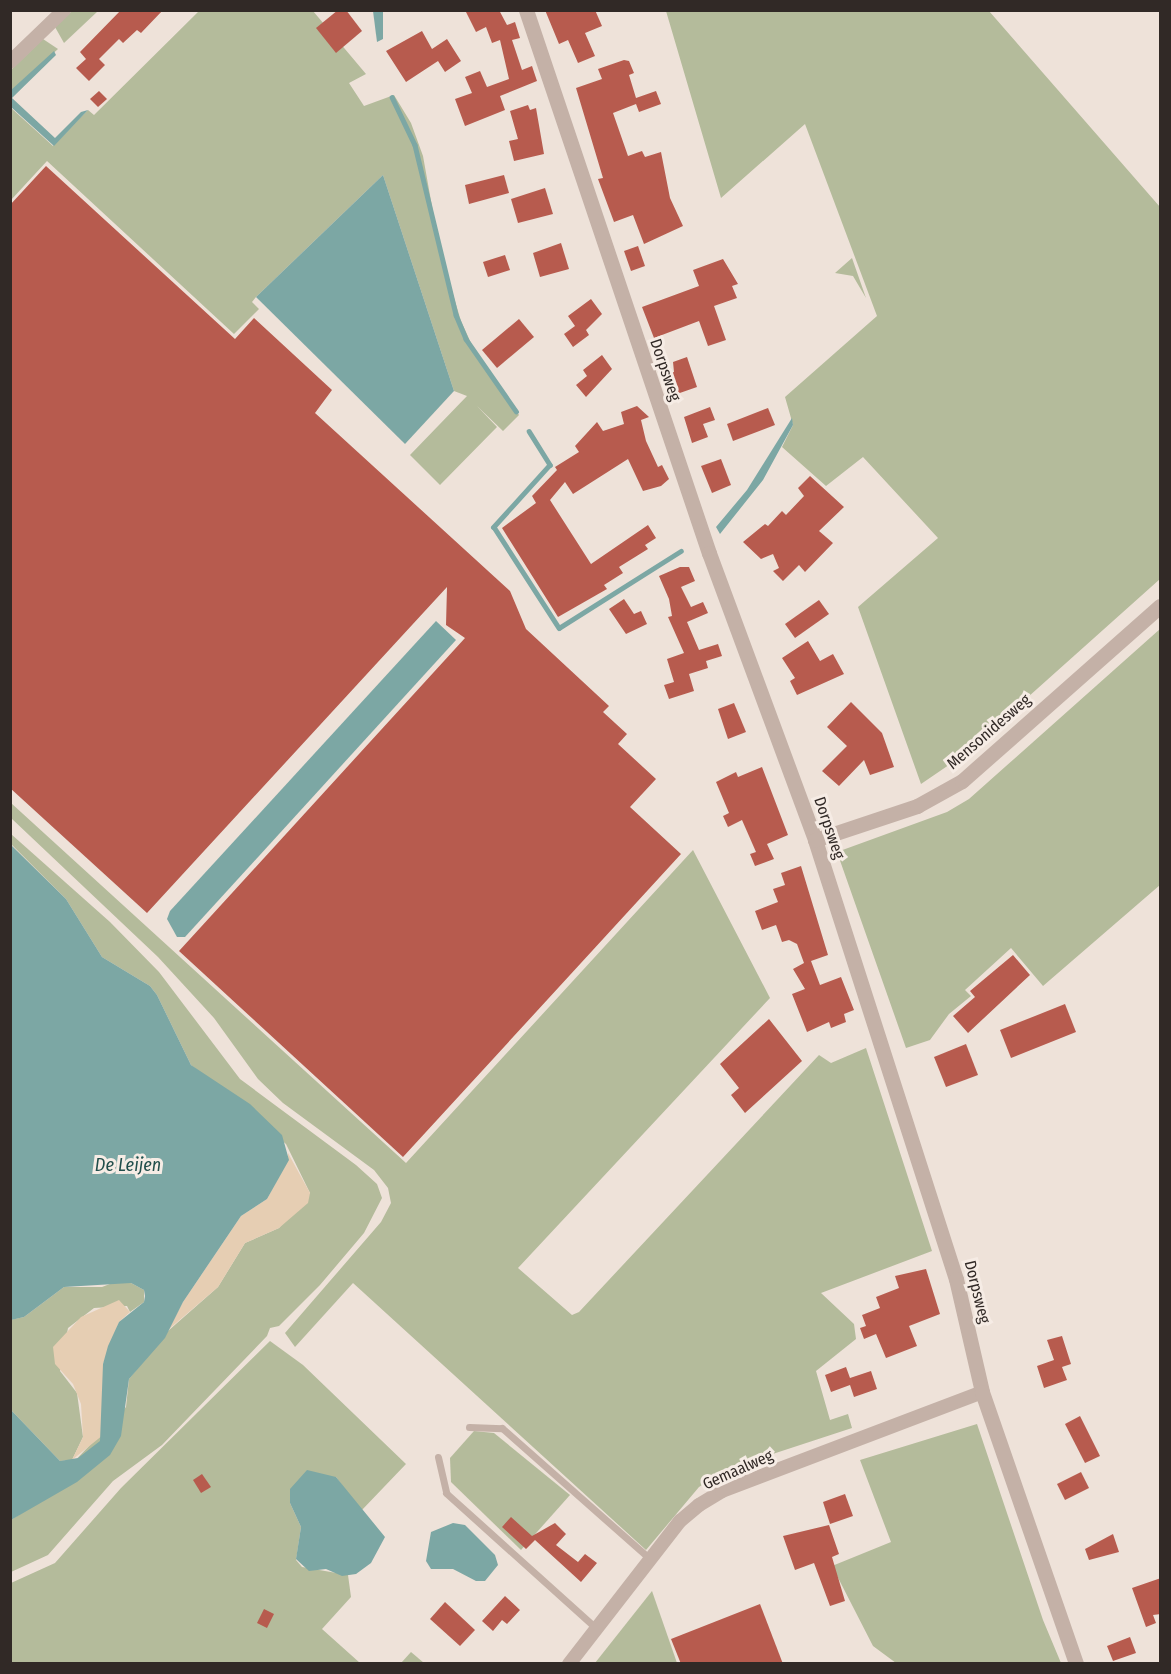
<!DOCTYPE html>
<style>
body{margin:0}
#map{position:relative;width:1171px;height:1674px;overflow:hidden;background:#eee2d9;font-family:"Fira Sans Condensed",sans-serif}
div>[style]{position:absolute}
.green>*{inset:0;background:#b4bb9b}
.sand>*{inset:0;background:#e6ceb3}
.water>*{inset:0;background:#7ca7a4}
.stream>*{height:4.5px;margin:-2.25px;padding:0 2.25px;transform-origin:2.25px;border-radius:2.25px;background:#7ca7a4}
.building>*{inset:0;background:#b75b4e}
.service>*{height:7px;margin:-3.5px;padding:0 3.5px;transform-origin:3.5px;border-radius:3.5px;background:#c4b1a7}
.minor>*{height:14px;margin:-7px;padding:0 7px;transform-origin:7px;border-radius:7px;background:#c4b1a7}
.tertiary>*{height:15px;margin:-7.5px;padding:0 7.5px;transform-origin:7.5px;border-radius:7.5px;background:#c4b1a7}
span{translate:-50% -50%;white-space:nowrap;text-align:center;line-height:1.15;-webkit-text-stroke:6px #f6ece5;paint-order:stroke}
.street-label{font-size:16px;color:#312926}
.water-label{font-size:18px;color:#214e4b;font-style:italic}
.frame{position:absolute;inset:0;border:12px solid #312926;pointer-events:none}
</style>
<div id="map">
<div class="green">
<i style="clip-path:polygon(72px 11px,98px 11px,64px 43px,55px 27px)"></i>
<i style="clip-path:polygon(199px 11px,313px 11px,366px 74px,349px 83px,364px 106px,394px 95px,411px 123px,423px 156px,440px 251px,461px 321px,476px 354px,519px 415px,503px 431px,477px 406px,497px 427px,440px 485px,410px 455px,467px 396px,454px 391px,383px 175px,256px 297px,252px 302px,259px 309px,234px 334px,47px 161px,11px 200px,10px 107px,53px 146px,88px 110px,94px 115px)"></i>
<i style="clip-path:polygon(666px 11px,989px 11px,1160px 207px,1160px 579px,962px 756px,921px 784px,858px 607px,938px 538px,863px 457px,826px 486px,782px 447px,793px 425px,785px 397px,877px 316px,805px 124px,721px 198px)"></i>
<i style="clip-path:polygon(43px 39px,58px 49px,11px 91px,11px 70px)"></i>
<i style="clip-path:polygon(852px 258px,866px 298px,853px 276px,835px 273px)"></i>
<i style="clip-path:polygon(1160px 629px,1160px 885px,1043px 986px,1011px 948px,965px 990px,971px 996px,949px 1014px,930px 1040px,906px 1048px,837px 852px,947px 812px,969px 799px)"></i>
<i style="clip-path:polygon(11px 803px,406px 1163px,693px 850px,770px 998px,518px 1268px,572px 1315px,579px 1312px,819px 1055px,831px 1063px,866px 1048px,932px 1251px,821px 1293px,854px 1324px,856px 1339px,816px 1371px,830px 1420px,848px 1414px,852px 1428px,730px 1468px,699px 1487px,646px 1550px,353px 1283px,295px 1347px,285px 1333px,381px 1222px,391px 1203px,388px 1188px,374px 1170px,283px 1103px,258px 1079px,214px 1018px,158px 957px,11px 818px)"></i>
<i style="clip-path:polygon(11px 834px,110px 922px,159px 972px,240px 1079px,356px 1165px,377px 1184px,382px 1198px,364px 1233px,320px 1285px,279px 1326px,270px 1328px,267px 1336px,162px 1445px,113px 1481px,48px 1555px,11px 1572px,11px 1520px,31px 1507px,126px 1407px,129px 1379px,168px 1331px,218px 1287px,245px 1243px,279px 1228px,310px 1193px,286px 1144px,191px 1065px,157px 995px,150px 986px,102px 957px,66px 899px,11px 844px)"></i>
<i style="clip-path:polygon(115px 1282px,131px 1283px,144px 1290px,144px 1302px,130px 1312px,127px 1306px,94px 1308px,68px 1328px,60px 1371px,77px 1393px,83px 1437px,72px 1460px,60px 1461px,11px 1410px,10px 1320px,24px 1317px,64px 1287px,102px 1287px)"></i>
<i style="clip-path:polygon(270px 1341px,303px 1365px,406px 1464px,361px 1511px,336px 1477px,290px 1503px,301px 1527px,296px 1560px,302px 1567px,348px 1575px,351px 1597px,322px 1629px,360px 1663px,11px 1664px,11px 1583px,55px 1563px,121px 1488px)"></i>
<i style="clip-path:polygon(977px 1424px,1043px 1620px,1061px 1663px,896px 1663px,873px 1646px,832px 1566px,891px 1542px,860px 1460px)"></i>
<i style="clip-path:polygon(474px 1431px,494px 1433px,570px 1495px,521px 1550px,451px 1482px,450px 1458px)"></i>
<i style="clip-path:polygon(652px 1591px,677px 1663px,595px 1663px)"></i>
<i style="clip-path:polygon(411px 1652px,424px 1663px,401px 1663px)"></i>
</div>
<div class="sand">
<i style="clip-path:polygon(288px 1153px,310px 1193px,308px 1203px,279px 1228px,245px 1243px,218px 1287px,168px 1330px,183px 1302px,241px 1216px,267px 1199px,288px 1160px)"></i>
<i style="clip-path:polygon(119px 1300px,130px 1312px,119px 1322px,103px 1364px,103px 1435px,72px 1460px,83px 1437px,81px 1404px,73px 1384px,55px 1364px,53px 1347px,81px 1317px)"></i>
</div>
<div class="water">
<i style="clip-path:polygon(373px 11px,383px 11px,383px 39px,377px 42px)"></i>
<i style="clip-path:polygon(54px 51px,56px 55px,12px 98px,55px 138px,81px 112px,88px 110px,54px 146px,11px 107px,10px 91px)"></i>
<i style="clip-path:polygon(383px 175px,454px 391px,405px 444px,256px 297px)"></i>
<i style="clip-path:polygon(792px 418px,793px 425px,763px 480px,720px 534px,716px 527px,747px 490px)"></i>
<i style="clip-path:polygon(436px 621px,456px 640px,185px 937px,177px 937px,167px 919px,170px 911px)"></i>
<i style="clip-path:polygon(11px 845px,66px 899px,102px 957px,150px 986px,157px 995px,191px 1065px,250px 1104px,282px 1135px,289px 1160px,267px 1199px,241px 1216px,183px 1302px,165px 1338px,129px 1379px,121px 1436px,110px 1455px,77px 1482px,11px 1520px,11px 1410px,60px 1461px,78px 1458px,100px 1441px,103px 1364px,108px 1346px,119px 1322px,144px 1302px,145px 1296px,144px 1290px,131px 1283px,64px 1287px,24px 1317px,11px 1320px)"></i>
<i style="clip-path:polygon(307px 1470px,336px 1477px,385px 1537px,371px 1563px,356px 1574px,342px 1576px,326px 1569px,309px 1571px,296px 1559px,301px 1527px,290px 1503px,290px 1489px)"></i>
<i style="clip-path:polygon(453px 1523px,465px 1525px,495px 1555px,498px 1565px,485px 1581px,476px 1581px,453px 1569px,431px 1569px,426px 1561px,431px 1532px)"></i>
</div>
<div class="stream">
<i style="left:392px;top:97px;width:53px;rotate:64.4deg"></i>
<i style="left:415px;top:145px;width:175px;rotate:76.4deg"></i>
<i style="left:456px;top:315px;width:26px;rotate:67deg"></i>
<i style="left:466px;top:339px;width:88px;rotate:55.2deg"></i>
<i style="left:529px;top:431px;width:40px;rotate:58deg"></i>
<i style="left:550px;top:465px;width:84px;rotate:132.1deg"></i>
<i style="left:494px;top:527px;width:120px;rotate:57.2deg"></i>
<i style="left:559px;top:628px;width:144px;rotate:-32.3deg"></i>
</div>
<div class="building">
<i style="clip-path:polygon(121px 10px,163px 10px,141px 33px,137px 30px,123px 43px,119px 39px,99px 59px,105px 65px,89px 81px,76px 68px,86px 59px,80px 52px)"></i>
<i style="clip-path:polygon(338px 10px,346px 10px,362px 31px,336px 53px,316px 28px)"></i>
<i style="clip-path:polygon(465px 10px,499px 10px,507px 25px,515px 22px,520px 38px,512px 40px,522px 70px,532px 66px,537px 81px,500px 96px,505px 110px,465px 126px,455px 99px,472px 93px,465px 77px,480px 71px,487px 87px,509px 79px,500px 40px,492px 43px,486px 27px,476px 32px)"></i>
<i style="clip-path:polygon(545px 10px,595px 10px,602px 26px,585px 33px,595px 56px,578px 63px,568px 40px,559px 44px)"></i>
<i style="clip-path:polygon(422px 31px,432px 49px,447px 39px,461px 61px,445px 72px,438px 61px,406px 82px,386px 51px)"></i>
<i style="clip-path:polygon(624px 60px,629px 61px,634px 73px,629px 75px,636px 98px,656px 91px,661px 104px,639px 112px,636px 104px,613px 113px,628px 156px,642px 151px,645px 157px,661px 152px,670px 198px,683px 226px,644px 244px,633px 215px,614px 222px,598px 179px,603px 178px,576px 88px,602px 79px,598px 69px)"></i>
<i style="clip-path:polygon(99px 91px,107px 99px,98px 107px,90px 99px)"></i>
<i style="clip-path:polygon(528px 105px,530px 110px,536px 108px,544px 154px,514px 161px,509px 141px,518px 139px,510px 111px)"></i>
<i style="clip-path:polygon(46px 166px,235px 339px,254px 318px,332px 390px,315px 413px,510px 591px,526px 629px,609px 706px,603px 712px,627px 734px,618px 744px,656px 779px,630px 807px,681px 854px,403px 1157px,179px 951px,465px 638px,446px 625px,447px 587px,147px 913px,10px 788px,10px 205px)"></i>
<i style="clip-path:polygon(504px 175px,509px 193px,469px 204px,465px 185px)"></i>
<i style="clip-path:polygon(545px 188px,553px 214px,518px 223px,511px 199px)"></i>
<i style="clip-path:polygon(561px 243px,569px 269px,540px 277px,533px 253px)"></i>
<i style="clip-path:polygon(638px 246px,645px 266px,631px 271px,624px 251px)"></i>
<i style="clip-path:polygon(505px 255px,510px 270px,488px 277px,483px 262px)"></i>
<i style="clip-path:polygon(723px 259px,738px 284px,732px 286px,737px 298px,714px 306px,726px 340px,708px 346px,699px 321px,654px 338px,642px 307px,699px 286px,693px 270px)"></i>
<i style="clip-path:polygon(591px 299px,602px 314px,586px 330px,589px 335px,573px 347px,564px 334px,575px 326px,568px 316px)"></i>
<i style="clip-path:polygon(519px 319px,534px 337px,497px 368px,482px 350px)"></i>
<i style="clip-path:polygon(602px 355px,612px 369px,586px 397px,576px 385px,587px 376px,583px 370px)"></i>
<i style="clip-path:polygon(687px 357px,697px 387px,674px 395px,666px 375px,674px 372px,673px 362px)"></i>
<i style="clip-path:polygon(637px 406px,649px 417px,641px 420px,646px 441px,658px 467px,662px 465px,669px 479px,661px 486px,643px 491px,628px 459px,573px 494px,565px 482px,550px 500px,591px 564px,648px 525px,656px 538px,645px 545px,648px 549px,619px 567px,623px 573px,604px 585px,607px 589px,558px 617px,502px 528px,536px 503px,532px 496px,557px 470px,555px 467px,579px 452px,575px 446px,597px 422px,603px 431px,624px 424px,621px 412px)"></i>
<i style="clip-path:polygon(710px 407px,715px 420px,703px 424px,708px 437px,692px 443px,684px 417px)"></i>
<i style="clip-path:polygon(768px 408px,775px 425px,733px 441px,727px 424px)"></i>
<i style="clip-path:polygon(721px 459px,731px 485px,712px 493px,701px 466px)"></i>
<i style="clip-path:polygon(810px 476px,844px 507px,819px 531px,833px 543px,805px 572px,799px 565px,783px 581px,773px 571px,779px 568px,773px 554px,761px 559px,743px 542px,765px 524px,768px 526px,782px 511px,786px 515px,804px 496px,798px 488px)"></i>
<i style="clip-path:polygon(680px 567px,689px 567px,695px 581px,681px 587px,691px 607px,703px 602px,708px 613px,687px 622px,699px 650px,718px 644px,722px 656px,706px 661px,708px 668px,689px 674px,694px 691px,669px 699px,664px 685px,674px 682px,667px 659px,684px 653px,668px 617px,672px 616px,669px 599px,659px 576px)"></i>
<i style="clip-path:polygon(624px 599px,634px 614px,641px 611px,647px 624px,626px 634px,609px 609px)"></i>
<i style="clip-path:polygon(819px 600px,829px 614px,795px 638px,785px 624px)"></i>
<i style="clip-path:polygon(808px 641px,820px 661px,833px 654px,844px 674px,797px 695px,790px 681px,795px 678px,782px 658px)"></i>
<i style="clip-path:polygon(851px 702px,882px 733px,894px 767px,870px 775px,864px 760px,839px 786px,822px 771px,847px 746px,827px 727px)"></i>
<i style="clip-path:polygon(734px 703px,746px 732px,728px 739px,718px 709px)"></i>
<i style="clip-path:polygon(762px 767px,788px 835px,767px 844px,774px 859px,755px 866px,750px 854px,756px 852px,742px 820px,728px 827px,723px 816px,729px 813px,716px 782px,736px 772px,738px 777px)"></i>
<i style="clip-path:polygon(801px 866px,828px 955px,811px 961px,820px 985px,841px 977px,854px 1010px,844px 1014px,846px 1022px,831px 1028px,829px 1022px,807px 1032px,792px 994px,805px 989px,793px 969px,804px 963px,797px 944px,789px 940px,782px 942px,776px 925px,762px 930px,755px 911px,778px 902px,773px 889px,785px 885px,781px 873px)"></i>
<i style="clip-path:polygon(1013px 955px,1030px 975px,968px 1033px,953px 1016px,975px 997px,970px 991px)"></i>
<i style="clip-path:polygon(1065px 1004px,1076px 1032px,1011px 1058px,1000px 1030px)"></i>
<i style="clip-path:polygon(769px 1019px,802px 1061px,745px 1113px,731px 1095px,739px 1088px,720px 1064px)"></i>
<i style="clip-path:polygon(966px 1044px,978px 1075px,946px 1087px,934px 1057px)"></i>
<i style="clip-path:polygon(926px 1269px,940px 1314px,909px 1326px,917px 1346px,886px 1358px,876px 1334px,864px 1339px,860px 1328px,866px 1326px,862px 1315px,880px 1308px,876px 1297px,899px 1288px,895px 1276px)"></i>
<i style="clip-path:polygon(1062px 1336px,1071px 1364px,1062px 1367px,1067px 1380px,1044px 1388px,1037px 1366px,1054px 1360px,1047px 1340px)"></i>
<i style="clip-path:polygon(846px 1367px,850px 1378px,871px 1371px,877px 1389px,854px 1397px,850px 1385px,831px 1392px,825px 1375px)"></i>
<i style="clip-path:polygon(1080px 1416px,1100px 1456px,1085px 1463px,1065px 1424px)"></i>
<i style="clip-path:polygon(1081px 1472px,1089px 1488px,1065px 1500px,1057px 1484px)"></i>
<i style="clip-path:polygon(202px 1474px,211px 1487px,201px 1493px,193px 1480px)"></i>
<i style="clip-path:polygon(845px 1494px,853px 1516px,830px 1524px,823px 1502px)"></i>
<i style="clip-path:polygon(511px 1517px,532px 1536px,555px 1523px,566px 1534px,556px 1545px,578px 1562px,585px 1554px,597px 1563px,581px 1582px,535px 1540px,526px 1549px,502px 1527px)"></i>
<i style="clip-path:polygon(829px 1525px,839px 1554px,832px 1557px,845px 1601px,830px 1606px,814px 1563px,795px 1570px,783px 1536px)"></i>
<i style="clip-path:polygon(1113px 1534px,1119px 1552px,1089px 1560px,1085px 1549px)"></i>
<i style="clip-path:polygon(1161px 1578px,1161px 1614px,1153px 1615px,1156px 1623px,1146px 1627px,1132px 1588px)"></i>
<i style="clip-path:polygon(505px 1596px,520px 1610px,507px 1624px,502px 1620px,493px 1631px,482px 1621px)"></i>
<i style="clip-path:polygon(445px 1602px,475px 1630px,460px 1646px,430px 1619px)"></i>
<i style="clip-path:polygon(760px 1604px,783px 1664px,681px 1664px,671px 1639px)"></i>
<i style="clip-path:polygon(264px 1609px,274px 1614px,267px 1628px,257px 1623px)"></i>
<i style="clip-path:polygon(1130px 1637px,1136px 1653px,1113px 1661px,1107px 1646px)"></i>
</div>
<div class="service">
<i style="left:469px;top:1427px;width:33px;rotate:2deg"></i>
<i style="left:502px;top:1428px;width:198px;rotate:41.5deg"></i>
<i style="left:438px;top:1457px;width:37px;rotate:77deg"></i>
<i style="left:446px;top:1493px;width:203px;rotate:42deg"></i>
</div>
<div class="minor">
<i style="left:10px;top:62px;width:75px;rotate:-43.9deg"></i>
<i style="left:569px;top:1664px;width:181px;rotate:-52.2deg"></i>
<i style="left:680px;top:1521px;width:25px;rotate:-40deg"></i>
<i style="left:699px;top:1505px;width:27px;rotate:-31deg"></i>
<i style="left:722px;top:1491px;width:278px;rotate:-20.8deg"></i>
</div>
<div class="tertiary">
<i style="left:526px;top:10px;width:573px;rotate:71.38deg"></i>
<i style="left:709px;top:553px;width:306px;rotate:69.7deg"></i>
<i style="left:815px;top:840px;width:461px;rotate:72.2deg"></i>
<i style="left:956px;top:1279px;width:116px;rotate:77deg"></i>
<i style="left:982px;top:1392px;width:288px;rotate:70.9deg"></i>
<i style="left:815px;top:840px;width:108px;rotate:-18.4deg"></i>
<i style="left:917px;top:806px;width:51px;rotate:-29.1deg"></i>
<i style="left:962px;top:781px;width:264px;rotate:-41.5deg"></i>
</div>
<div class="street-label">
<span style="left:665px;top:370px;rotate:71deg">Dorpsweg</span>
<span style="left:989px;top:732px;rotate:-41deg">Mensonidesweg</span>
<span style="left:829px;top:828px;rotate:71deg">Dorpsweg</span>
<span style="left:977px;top:1292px;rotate:76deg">Dorpsweg</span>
<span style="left:738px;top:1470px;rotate:-24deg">Gemaalweg</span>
</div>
<div class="water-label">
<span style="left:128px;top:1165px">De Leijen</span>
</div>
<div class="frame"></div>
</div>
